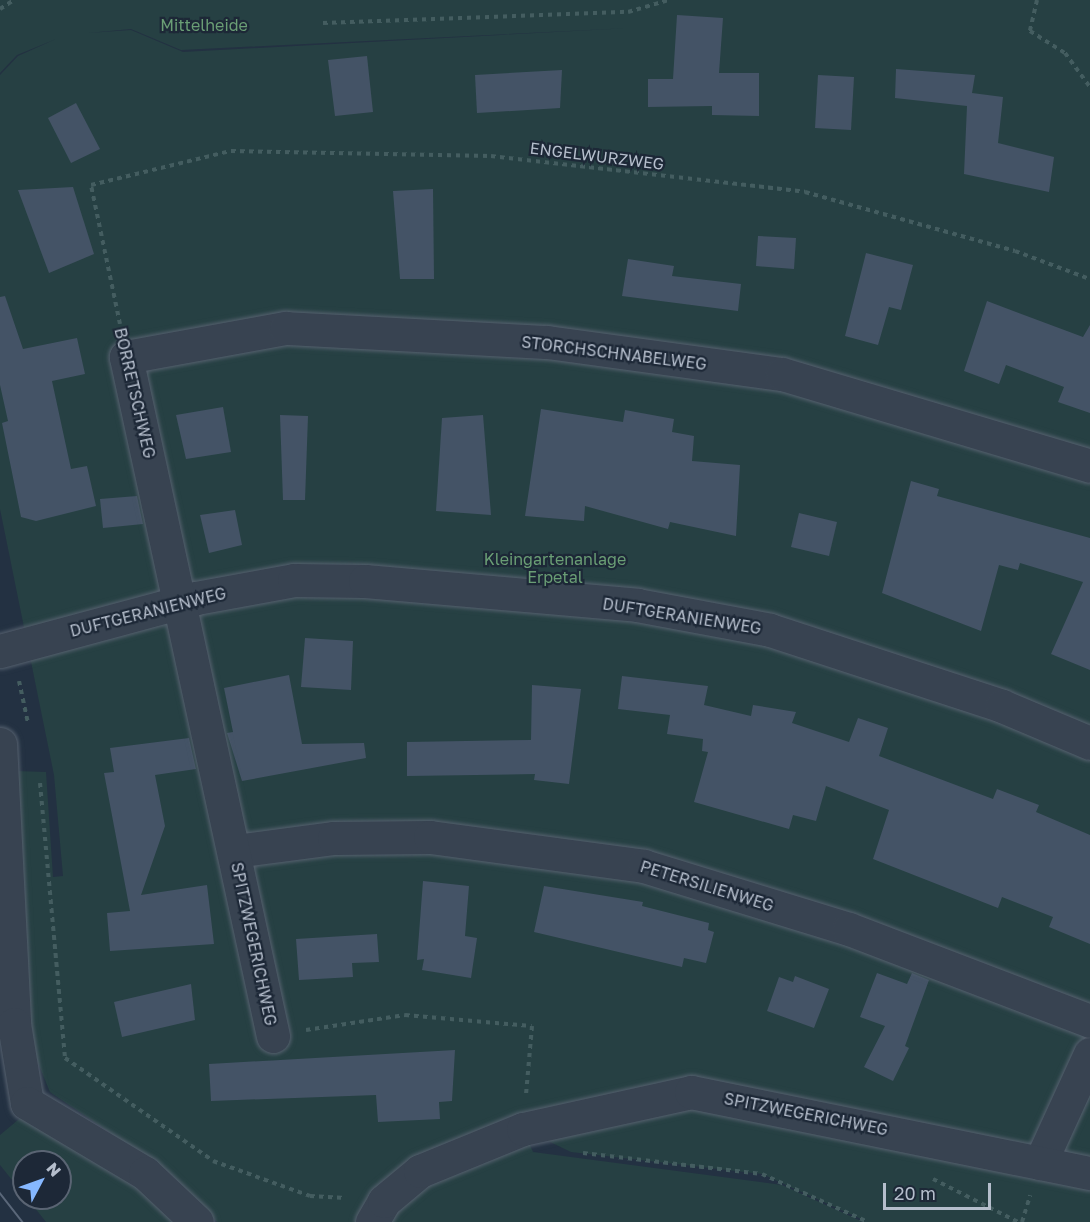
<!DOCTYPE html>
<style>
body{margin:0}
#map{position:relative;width:1090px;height:1222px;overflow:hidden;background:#233142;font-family:"Golos Text",sans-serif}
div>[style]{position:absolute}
.green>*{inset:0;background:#264043}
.building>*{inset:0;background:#445366}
.path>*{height:4px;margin-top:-2px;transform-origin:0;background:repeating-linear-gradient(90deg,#445d60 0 4.5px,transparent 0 9px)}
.roads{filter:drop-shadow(0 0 2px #56616f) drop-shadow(0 0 2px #56616f)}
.minor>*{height:33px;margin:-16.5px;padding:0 16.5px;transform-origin:16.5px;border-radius:16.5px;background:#384351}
.tram>*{height:1.5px;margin:-0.75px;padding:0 0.75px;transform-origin:0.75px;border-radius:0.75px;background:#5a6779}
span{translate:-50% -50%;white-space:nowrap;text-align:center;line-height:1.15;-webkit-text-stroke:4.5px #1d2837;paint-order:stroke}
.park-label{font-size:16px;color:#6a9e75}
.street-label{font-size:16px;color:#b5becc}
.north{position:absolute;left:12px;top:1150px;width:60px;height:60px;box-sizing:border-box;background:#1d2837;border:2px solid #5a6473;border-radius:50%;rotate:49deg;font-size:16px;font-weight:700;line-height:24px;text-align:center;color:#b5becc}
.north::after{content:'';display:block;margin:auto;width:21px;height:27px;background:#86b8ff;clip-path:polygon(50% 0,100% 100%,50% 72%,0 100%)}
.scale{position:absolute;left:883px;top:1183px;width:108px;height:27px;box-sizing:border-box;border:3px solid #b5becc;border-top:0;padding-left:8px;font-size:18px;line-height:21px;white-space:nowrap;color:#b5becc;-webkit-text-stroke:4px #1d2837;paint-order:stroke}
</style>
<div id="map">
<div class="green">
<i style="clip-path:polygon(evenodd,0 0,1090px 0,1090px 1222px,864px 1222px,859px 1218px,762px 1174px,571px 1152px,523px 1129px,533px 1152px,782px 1185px,863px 1222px,217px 1222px,165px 1170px,50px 1092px,31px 1046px,15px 771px,46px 772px,53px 877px,63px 876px,54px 775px,0 509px,0 75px,18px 56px,56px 39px,17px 55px,0 73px,0 0,630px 28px,183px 52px,131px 30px,88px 33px,131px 29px,181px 50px,630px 28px)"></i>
<i style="clip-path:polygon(24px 1115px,136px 1185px,178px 1222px,46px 1222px,27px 1198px,60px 1198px,60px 1162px,24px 1162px,24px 1195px,0 1165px,0 1135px)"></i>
</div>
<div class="building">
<i style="clip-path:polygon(677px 15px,723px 18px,719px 73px,759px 73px,759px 116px,712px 115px,712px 106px,648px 107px,648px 79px,673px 79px)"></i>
<i style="clip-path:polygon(367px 56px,373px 112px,335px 116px,328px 60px)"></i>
<i style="clip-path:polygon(896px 69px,975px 75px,972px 93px,1003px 97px,998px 143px,1054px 157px,1049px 192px,964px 174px,967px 106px,895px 98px)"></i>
<i style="clip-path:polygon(562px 70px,560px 108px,477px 113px,475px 75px)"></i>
<i style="clip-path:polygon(818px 75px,854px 77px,851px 130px,815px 128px)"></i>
<i style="clip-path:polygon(76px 103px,100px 149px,71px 163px,48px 118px)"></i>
<i style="clip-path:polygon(73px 187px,94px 254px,49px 273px,18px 190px)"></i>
<i style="clip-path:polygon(433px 189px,434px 279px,400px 279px,393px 191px)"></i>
<i style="clip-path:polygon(758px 236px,796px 238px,794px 269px,756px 266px)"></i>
<i style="clip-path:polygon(866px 253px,913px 265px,901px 310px,889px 307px,878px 345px,845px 336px)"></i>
<i style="clip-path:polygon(628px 259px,674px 266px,672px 276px,741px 284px,738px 311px,622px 296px)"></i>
<i style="clip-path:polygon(5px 296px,23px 349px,77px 338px,85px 374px,52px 381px,71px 469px,87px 466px,96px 506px,36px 521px,21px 517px,2px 423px,8px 421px,0 385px,0 297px)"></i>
<i style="clip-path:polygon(987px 301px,1083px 337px,1090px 325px,1090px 413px,1058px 402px,1064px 387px,1006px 365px,999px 384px,964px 371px)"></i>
<i style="clip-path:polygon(223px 407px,231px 452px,186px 459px,176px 415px)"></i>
<i style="clip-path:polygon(541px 409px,623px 422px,625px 410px,674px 419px,672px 432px,694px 436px,692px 461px,740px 465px,736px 536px,670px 522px,668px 529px,585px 506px,584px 521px,525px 516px)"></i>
<i style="clip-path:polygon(280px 415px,308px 416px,305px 500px,283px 500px)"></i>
<i style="clip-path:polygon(483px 415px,491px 515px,436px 511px,442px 418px)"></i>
<i style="clip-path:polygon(911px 481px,939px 489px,937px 496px,1090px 538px,1090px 670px,1051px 654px,1083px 582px,1020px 563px,1018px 570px,999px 565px,981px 631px,882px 593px)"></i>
<i style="clip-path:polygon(137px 496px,143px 524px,103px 528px,100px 499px)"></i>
<i style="clip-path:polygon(235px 510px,242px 545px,209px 553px,200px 515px)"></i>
<i style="clip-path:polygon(799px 513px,837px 522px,829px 556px,791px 547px)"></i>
<i style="clip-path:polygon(305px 638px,353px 641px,351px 690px,301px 687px)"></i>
<i style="clip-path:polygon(289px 675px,302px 744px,364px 743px,366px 758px,242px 781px,227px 733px,233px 732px,224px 688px)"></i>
<i style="clip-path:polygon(622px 676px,708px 686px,704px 705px,751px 716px,753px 705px,796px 712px,792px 723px,849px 742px,858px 718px,888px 728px,879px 756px,993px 799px,997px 789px,1039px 805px,1036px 812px,1090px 835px,1090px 944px,1049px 927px,1053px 917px,1002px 897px,998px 908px,873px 859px,889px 810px,826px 786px,816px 821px,793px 815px,789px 829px,694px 802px,708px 752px,702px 751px,703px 739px,667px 734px,670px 715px,618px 709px)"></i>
<i style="clip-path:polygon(532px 685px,581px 689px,569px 784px,534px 780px,535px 774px,407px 776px,407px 742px,531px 740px)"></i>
<i style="clip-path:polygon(189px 738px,196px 769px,155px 775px,165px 826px,141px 895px,207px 885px,214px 944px,110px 951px,107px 913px,130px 911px,104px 773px,114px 772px,110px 748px)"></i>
<i style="clip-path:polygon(423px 881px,469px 886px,465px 936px,477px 938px,471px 978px,422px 970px,424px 959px,417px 960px)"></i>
<i style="clip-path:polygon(544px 886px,643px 902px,642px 906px,709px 923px,708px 930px,714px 932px,706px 963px,684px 958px,682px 967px,534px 932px)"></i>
<i style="clip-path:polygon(377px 934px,379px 962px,352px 963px,353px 977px,299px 980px,296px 939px)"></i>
<i style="clip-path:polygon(877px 973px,907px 984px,912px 973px,929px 980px,905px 1046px,909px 1048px,893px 1081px,864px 1067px,885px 1026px,860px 1017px)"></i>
<i style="clip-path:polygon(795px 976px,829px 989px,814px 1028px,767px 1011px,779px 977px,793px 982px)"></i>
<i style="clip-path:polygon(191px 984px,195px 1020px,122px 1037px,114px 1002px)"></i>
<i style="clip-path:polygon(455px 1050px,452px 1101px,439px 1102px,440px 1119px,378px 1122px,376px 1095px,211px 1101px,209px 1064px)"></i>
</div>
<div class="path">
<i style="left:1037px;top:0;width:32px;rotate:103deg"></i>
<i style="left:1030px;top:31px;width:41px;rotate:32.2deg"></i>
<i style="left:1065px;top:53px;width:42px;rotate:53.7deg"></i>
<i style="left:0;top:9px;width:17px;rotate:-33deg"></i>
<i style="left:323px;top:23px;width:305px;rotate:-2.1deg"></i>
<i style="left:628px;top:12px;width:43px;rotate:-16.3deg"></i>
<i style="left:120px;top:324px;width:142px;rotate:-101.8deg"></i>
<i style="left:91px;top:185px;width:144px;rotate:-13.7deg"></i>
<i style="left:231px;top:151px;width:260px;rotate:1.1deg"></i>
<i style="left:491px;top:156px;width:316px;rotate:6.5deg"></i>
<i style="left:805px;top:192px;width:218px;rotate:15.7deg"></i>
<i style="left:1015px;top:251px;width:80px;rotate:20.5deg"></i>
<i style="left:19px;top:681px;width:43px;rotate:77.9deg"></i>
<i style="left:40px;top:783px;width:276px;rotate:84.8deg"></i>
<i style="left:65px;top:1058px;width:180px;rotate:34.8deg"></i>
<i style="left:213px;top:1161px;width:103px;rotate:19.8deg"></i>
<i style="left:310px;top:1196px;width:36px;rotate:3deg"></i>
<i style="left:306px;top:1030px;width:100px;rotate:-8.6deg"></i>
<i style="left:405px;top:1015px;width:127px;rotate:5deg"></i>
<i style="left:532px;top:1026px;width:68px;rotate:95deg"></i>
<i style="left:583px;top:1153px;width:180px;rotate:6.7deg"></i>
<i style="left:762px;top:1174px;width:116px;rotate:24.4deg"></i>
<i style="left:933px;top:1179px;width:95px;rotate:26.8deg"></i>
<i style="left:1022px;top:1222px;width:28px;rotate:-73deg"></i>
</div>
<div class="roads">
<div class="minor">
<i style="left:0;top:651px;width:203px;rotate:-15.1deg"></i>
<i style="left:196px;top:598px;width:100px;rotate:-10.4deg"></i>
<i style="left:294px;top:580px;width:71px;rotate:0.8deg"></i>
<i style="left:365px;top:581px;width:273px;rotate:5deg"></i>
<i style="left:637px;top:605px;width:135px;rotate:10.6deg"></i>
<i style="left:770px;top:630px;width:244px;rotate:18.1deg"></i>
<i style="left:1002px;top:706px;width:95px;rotate:22.8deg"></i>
<i style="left:0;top:744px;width:280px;rotate:87.1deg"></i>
<i style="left:14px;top:1024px;width:80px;rotate:80.7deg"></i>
<i style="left:27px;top:1103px;width:137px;rotate:30.7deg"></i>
<i style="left:145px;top:1173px;width:71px;rotate:43.3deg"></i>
<i style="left:235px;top:851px;width:100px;rotate:-7.5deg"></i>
<i style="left:334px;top:838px;width:96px;rotate:-0.6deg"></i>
<i style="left:430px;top:837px;width:216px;rotate:7.7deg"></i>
<i style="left:644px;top:866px;width:214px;rotate:17.1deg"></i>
<i style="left:849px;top:929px;width:258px;rotate:20.9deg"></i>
<i style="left:273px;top:1036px;width:695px;rotate:-102.22deg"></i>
<i style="left:126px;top:357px;width:163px;rotate:-10.3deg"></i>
<i style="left:286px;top:328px;width:261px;rotate:3.1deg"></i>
<i style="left:547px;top:342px;width:237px;rotate:7.8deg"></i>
<i style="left:782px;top:374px;width:321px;rotate:16.6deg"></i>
<i style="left:1040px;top:1163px;width:120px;rotate:-65.4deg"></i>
<i style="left:372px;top:1222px;width:24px;rotate:-60deg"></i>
<i style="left:384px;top:1201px;width:47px;rotate:-39.8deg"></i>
<i style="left:420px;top:1171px;width:111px;rotate:-22.2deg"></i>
<i style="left:523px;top:1129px;width:172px;rotate:-12.4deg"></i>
<i style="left:691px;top:1092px;width:407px;rotate:11.5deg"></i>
</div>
</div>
<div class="tram">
<i style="left:0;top:1193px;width:37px;rotate:52deg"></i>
</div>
<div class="park-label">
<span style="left:204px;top:25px">Mittelheide</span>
<span style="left:555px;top:568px">Kleingartenanlage<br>Erpetal</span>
</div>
<div class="street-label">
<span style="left:597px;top:156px;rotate:7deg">ENGELWURZWEG</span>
<span style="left:614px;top:353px;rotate:7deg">STORCHSCHNABELWEG</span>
<span style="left:135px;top:393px;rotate:77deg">BORRETSCHWEG</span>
<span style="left:148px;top:612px;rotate:-14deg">DUFTGERANIENWEG</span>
<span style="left:682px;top:616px;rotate:9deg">DUFTGERANIENWEG</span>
<span style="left:707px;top:886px;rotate:17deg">PETERSILIENWEG</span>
<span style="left:254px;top:944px;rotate:78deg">SPITZWEGERICHWEG</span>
<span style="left:806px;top:1114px;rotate:11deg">SPITZWEGERICHWEG</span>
</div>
<div class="north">N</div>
<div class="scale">20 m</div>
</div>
